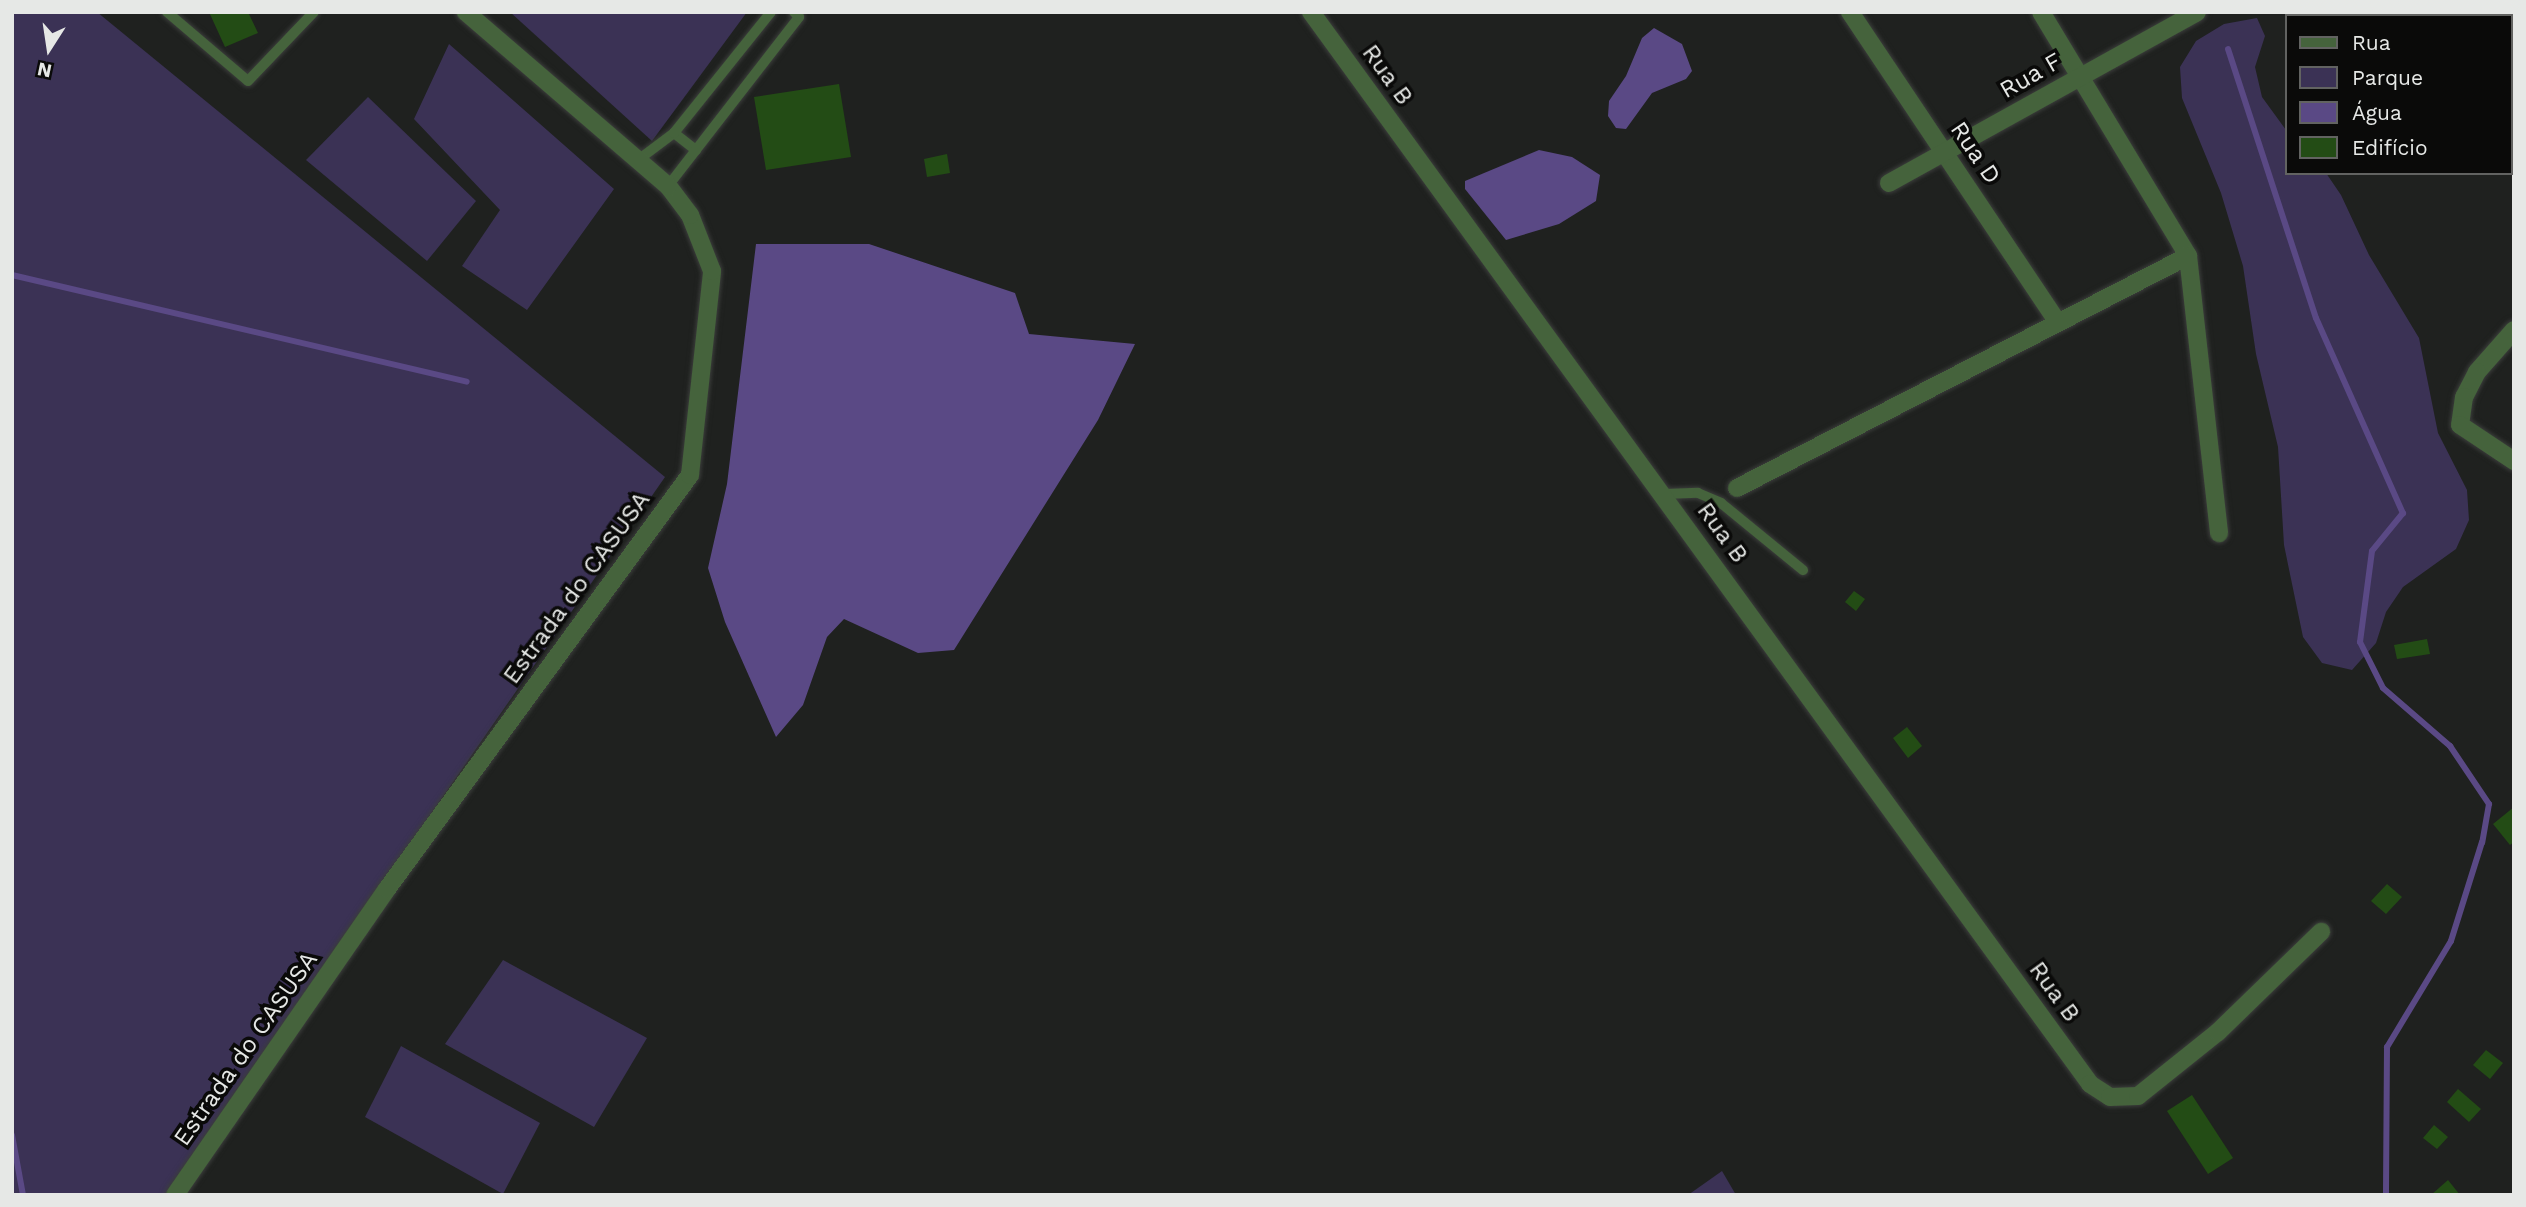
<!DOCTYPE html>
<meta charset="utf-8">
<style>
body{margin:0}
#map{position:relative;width:2526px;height:1207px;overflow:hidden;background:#1f211f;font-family:"Work Sans",sans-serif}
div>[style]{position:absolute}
.green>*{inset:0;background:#3b3255}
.water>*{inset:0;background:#5a4985}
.stream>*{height:6px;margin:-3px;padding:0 3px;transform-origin:3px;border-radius:3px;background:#5a4985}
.building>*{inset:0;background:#234c15}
.roads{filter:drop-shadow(0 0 2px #3b3d3b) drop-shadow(0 0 2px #3b3d3b)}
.lane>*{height:10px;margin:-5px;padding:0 5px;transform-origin:5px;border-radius:5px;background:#45633c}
.street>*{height:18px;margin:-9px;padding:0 9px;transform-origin:9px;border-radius:9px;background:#45633c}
span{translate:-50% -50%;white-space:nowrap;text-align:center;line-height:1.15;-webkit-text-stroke:7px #0a0a09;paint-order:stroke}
.street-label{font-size:24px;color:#e6e8e6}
.frame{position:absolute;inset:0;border:14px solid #e6e8e6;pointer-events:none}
.legend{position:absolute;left:2285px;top:14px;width:228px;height:161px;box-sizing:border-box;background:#0a0a09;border:2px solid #626361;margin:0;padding:9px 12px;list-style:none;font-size:21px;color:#e6e8e6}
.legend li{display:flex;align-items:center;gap:14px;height:35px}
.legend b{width:35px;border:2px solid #626361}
.north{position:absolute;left:14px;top:14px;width:70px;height:70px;-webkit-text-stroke:5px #0a0a09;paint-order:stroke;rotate:192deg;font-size:19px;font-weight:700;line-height:28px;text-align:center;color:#e6e8e6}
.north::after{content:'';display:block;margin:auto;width:24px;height:32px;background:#e6e8e6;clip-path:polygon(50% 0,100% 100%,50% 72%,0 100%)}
</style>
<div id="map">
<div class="green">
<i style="clip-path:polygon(12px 12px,97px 12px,665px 477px,166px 1195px,12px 1195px)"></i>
<i style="clip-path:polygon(510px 12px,747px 12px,652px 141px)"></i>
<i style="clip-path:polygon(2257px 18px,2265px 36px,2255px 67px,2262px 97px,2286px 130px,2286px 173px,2326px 173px,2341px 195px,2369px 255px,2419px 338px,2438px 433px,2467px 490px,2469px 520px,2456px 549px,2403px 587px,2386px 612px,2376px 643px,2352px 670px,2322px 663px,2303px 637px,2284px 545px,2278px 447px,2256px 354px,2243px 266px,2221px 193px,2182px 98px,2180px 67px,2196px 41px,2224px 24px)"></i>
<i style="clip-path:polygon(449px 44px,614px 189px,527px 310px,462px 266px,500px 210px,414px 119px)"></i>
<i style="clip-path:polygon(368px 97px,476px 201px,427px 261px,306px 160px)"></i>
<i style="clip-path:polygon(503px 960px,647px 1038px,594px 1127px,445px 1044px)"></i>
<i style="clip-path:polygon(401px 1046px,540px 1123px,503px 1194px,365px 1117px)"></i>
<i style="clip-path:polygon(1722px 1171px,1736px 1195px,1688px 1195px)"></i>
</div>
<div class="water">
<i style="clip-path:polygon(1654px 28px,1682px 44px,1692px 71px,1686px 79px,1652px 93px,1626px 129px,1616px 128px,1608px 116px,1609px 101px,1626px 76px,1642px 38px)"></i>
<i style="clip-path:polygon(1539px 150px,1572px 157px,1600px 175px,1596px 201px,1559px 224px,1506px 240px,1465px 189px,1465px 181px)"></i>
<i style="clip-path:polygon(756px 244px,869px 244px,1015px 293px,1029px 334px,1135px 344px,1098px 420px,954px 650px,918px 653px,844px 619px,827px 637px,803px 705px,776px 737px,725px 622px,708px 568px,727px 484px)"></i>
</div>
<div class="stream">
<i style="left:2228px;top:49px;width:283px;rotate:71.9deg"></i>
<i style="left:2316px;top:318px;width:214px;rotate:66deg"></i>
<i style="left:2403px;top:513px;width:49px;rotate:129.2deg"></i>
<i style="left:2372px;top:551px;width:92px;rotate:97.5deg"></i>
<i style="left:2360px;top:642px;width:51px;rotate:63.4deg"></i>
<i style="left:2383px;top:688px;width:89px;rotate:40.9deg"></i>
<i style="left:2450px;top:746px;width:70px;rotate:56.1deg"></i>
<i style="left:2489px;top:804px;width:39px;rotate:100deg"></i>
<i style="left:2482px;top:842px;width:104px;rotate:107.4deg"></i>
<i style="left:2451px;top:941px;width:124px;rotate:121.1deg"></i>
<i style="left:2387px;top:1047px;width:148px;rotate:90.4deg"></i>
<i style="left:12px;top:275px;width:467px;rotate:13.2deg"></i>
<i style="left:12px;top:1135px;width:61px;rotate:79.6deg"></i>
</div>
<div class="building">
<i style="clip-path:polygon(209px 12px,248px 12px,258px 33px,225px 47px)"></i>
<i style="clip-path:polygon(839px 84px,851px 157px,766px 170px,754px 97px)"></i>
<i style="clip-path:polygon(947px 154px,950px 173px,927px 177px,924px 159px)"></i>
<i style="clip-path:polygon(1854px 591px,1865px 599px,1856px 611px,1845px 602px)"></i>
<i style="clip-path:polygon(2427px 639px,2430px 654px,2397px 659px,2394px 645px)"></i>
<i style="clip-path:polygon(1907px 727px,1922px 746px,1908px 758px,1893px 738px)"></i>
<i style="clip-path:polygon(2514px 807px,2514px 842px,2510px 845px,2493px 824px)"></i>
<i style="clip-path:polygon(2387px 884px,2402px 897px,2386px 914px,2371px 901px)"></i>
<i style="clip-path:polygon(2486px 1050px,2503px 1063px,2490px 1079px,2473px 1065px)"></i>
<i style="clip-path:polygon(2458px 1089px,2481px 1109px,2469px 1122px,2447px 1102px)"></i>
<i style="clip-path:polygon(2192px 1095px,2233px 1158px,2208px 1174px,2167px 1111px)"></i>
<i style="clip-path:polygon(2434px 1125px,2448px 1137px,2437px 1149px,2423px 1138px)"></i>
<i style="clip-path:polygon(2448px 1180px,2460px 1195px,2431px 1195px)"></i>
</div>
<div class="roads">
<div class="lane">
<i style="left:167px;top:12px;width:106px;rotate:40.4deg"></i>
<i style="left:248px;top:81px;width:95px;rotate:-46.3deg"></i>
<i style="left:674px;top:133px;width:28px;rotate:38deg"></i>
<i style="left:638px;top:160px;width:45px;rotate:-36.9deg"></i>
<i style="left:674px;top:133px;width:155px;rotate:-51.3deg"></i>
<i style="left:668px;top:186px;width:214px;rotate:-52.2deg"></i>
<i style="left:799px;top:17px;width:7px;rotate:-135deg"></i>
<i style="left:1664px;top:494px;width:34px;rotate:-2deg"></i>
<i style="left:1698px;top:493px;width:25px;rotate:23deg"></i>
<i style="left:1721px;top:503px;width:106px;rotate:39.3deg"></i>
</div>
<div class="street">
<i style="left:1311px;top:12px;width:1325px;rotate:53.99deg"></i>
<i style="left:2090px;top:1084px;width:24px;rotate:33deg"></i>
<i style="left:2110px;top:1097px;width:28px;rotate:-2deg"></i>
<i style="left:2138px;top:1096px;width:102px;rotate:-38.7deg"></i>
<i style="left:2218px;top:1032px;width:144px;rotate:-44.2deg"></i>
<i style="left:1850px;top:12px;width:374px;rotate:56.2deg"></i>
<i style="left:2041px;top:12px;width:285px;rotate:58.9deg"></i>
<i style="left:2188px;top:256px;width:279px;rotate:83.6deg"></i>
<i style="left:1889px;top:183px;width:352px;rotate:-29deg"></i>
<i style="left:2514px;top:330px;width:56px;rotate:131.4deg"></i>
<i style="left:2477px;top:372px;width:28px;rotate:117deg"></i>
<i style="left:2464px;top:397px;width:28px;rotate:98deg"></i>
<i style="left:2460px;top:425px;width:65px;rotate:33.7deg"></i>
<i style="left:1737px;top:488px;width:507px;rotate:-27.22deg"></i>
<i style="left:175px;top:1195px;width:372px;rotate:-55.3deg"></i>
<i style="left:387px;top:889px;width:513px;rotate:-53.8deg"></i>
<i style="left:690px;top:475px;width:205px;rotate:-83.8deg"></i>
<i style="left:712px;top:271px;width:60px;rotate:-111.4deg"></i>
<i style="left:690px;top:215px;width:36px;rotate:-127deg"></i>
<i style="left:668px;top:186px;width:267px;rotate:-139.3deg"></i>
</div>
</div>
<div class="street-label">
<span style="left:1387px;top:75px;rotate:54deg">Rua B</span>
<span style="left:2031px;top:76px;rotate:-30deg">Rua F</span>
<span style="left:1975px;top:153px;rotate:56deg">Rua D</span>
<span style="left:1722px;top:533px;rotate:54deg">Rua B</span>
<span style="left:577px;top:588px;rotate:-54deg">Estrada do CASUSA</span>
<span style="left:2054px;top:992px;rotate:54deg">Rua B</span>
<span style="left:246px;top:1049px;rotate:-55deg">Estrada do CASUSA</span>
</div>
<div class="frame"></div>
<ul class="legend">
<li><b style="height:9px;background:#45633c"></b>Rua</li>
<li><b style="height:19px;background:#3b3255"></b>Parque</li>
<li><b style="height:19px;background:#5a4985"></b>Água</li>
<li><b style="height:19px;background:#234c15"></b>Edifício</li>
</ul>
<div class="north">N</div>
</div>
